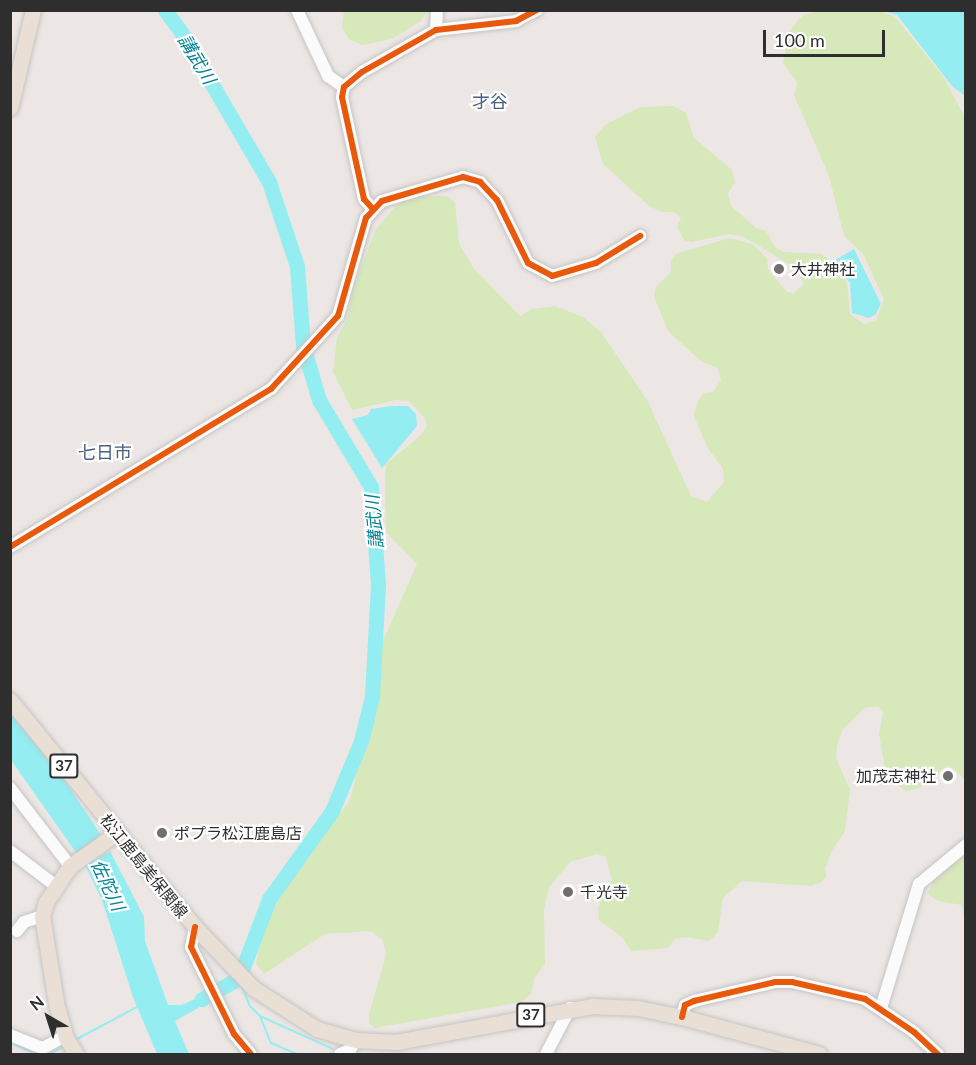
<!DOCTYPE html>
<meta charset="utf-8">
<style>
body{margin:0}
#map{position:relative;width:976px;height:1065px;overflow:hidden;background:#ece7e4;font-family:Lato,"Noto Sans JP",sans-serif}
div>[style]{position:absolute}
.green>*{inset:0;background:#d7e8bb}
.water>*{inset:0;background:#94edf1}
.stream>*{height:2px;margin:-1px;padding:0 1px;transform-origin:1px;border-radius:1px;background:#94edf1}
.river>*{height:15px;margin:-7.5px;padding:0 7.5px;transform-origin:7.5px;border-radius:7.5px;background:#94edf1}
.roads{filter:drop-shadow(0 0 2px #c6c4c5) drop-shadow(0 0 2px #c6c4c5)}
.minor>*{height:12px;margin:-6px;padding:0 6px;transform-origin:6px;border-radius:6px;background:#fcfbfb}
.major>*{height:15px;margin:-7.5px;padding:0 7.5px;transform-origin:7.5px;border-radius:7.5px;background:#e9dfd5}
.cycleway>*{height:6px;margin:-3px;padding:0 3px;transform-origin:3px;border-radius:3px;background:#e8590c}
.dots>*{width:16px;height:16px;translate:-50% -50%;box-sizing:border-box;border:3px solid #fff;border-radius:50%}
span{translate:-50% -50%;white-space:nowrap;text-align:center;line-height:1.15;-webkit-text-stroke:4.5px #fff;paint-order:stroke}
.shield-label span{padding:2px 4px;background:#fff;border:2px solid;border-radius:4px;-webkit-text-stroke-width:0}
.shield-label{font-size:15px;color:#2e2e2e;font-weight:700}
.poi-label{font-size:16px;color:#2e2e2e}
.left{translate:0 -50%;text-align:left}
.right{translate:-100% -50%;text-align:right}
.street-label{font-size:16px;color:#2e2e2e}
.water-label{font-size:18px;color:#068294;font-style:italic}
.neighbourhood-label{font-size:18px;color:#4a6083}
.frame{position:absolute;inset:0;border:12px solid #2e2e2e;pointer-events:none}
.north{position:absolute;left:18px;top:987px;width:60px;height:60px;-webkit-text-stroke:4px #fff;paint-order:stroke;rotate:321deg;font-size:16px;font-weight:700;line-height:24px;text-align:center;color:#2e2e2e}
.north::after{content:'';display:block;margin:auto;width:21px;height:27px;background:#2e2e2e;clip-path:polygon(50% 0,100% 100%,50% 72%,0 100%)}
.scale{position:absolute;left:763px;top:30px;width:122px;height:27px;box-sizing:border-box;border:3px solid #2e2e2e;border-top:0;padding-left:8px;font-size:18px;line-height:21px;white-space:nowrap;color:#2e2e2e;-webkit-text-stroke:4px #fff;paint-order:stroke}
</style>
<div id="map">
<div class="green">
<i style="clip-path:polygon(830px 10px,879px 11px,894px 16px,942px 75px,965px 117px,965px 779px,948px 765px,920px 788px,906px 791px,892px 782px,885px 768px,879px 734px,883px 712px,878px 706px,864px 708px,842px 731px,837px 746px,836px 759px,850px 789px,845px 831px,833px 849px,825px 868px,826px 877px,820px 883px,811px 886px,742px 881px,723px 898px,718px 932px,709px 941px,685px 937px,675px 939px,668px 948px,631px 951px,622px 937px,599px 920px,598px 907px,612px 880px,606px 857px,597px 854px,570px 862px,549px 887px,544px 909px,545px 964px,534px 979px,531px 994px,521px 1002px,375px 1028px,369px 1023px,369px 1014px,386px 955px,383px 940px,371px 931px,325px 934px,264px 974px,256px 963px,264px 926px,285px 887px,350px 800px,378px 687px,381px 645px,417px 564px,386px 532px,385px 479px,386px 464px,421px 435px,427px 426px,425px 418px,409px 401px,396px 400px,352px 410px,333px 372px,337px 337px,347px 321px,352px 291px,376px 229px,396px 206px,413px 196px,446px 196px,455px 202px,459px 243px,474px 269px,520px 316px,532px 309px,555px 306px,583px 317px,601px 332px,647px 400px,691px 496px,707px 502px,724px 482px,723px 469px,707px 447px,694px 416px,698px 401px,704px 393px,713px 392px,721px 380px,718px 368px,702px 362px,668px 331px,654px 297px,656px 287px,671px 272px,671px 261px,676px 254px,729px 238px,753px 244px,767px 259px,768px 269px,786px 291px,793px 294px,804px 284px,797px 269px,744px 237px,730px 234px,691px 242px,684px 240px,677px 227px,681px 218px,674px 212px,662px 212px,649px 206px,603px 164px,595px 137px,605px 125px,640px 107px,673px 106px,686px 113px,694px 138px,732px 170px,735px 182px,728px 194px,731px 206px,756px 228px,766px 231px,775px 247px,784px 252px,821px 254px,829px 259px,847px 282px,850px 314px,864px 324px,876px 320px,884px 299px,863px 254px,844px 236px,829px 176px,794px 95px,797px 82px,783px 63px,789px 32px,797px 21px,805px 14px)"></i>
<i style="clip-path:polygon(344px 11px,344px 10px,428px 11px,421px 21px,392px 39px,362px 45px,349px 39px,342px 27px)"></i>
<i style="clip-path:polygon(965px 848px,965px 924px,962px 905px,938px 901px,927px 894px,937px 875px)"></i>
</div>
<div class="water">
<i style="clip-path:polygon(884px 11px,965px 11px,965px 96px,952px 86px,897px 15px)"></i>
<i style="clip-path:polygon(854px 249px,881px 304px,876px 314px,869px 318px,852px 313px,850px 283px,832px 262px)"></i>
<i style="clip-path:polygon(391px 406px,408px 406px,416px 414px,417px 426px,382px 468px,352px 419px,368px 415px,371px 409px)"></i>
<i style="clip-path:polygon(10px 713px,63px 778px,101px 835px,77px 854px,11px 760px)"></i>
<i style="clip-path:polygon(110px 851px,144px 917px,145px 941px,168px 1005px,182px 1005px,208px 993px,212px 1000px,175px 1021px,189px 1054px,157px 1054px,133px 997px,102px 900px,85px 865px)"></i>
</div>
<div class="stream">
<i style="left:241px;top:984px;width:24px;rotate:68deg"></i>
<i style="left:250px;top:1006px;width:14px;rotate:45deg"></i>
<i style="left:260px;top:1016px;width:29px;rotate:68deg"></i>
<i style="left:271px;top:1043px;width:28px;rotate:23deg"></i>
<i style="left:260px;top:1016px;width:80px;rotate:24.3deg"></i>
<i style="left:75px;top:1040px;width:72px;rotate:-28deg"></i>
<i style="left:10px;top:1042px;width:29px;rotate:25deg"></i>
<i style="left:49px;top:1054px;width:18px;rotate:-27deg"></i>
</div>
<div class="river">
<i style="left:165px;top:10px;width:29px;rotate:54deg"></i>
<i style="left:182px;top:33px;width:173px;rotate:59.7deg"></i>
<i style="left:269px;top:182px;width:89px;rotate:71.6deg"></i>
<i style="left:297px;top:266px;width:80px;rotate:85.7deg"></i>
<i style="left:303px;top:346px;width:56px;rotate:73.5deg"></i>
<i style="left:319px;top:400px;width:101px;rotate:59.1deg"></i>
<i style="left:371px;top:487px;width:98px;rotate:85.9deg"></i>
<i style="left:378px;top:585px;width:112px;rotate:93.1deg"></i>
<i style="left:372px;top:697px;width:45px;rotate:104deg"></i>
<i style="left:361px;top:741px;width:76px;rotate:112.5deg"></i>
<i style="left:332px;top:811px;width:108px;rotate:125.6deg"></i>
<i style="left:269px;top:899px;width:85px;rotate:110.8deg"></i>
<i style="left:239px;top:978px;width:43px;rotate:150.4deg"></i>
</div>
<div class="roads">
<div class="minor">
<i style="left:297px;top:10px;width:73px;rotate:64.8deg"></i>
<i style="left:328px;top:76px;width:19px;rotate:35deg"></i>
<i style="left:436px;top:30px;width:20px;rotate:-87deg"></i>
<i style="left:372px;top:208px;width:12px;rotate:-132deg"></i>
<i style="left:364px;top:199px;width:104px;rotate:-102.2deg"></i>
<i style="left:342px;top:97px;width:10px;rotate:-79deg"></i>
<i style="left:344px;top:87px;width:23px;rotate:-40deg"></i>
<i style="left:362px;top:72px;width:85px;rotate:-29.6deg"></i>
<i style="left:436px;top:30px;width:81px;rotate:-6.4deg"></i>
<i style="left:516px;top:21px;width:24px;rotate:-28deg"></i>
<i style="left:10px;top:547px;width:305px;rotate:-31.2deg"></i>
<i style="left:271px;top:389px;width:99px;rotate:-47.5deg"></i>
<i style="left:338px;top:316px;width:102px;rotate:-74.1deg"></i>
<i style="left:366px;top:218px;width:23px;rotate:-47deg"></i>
<i style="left:382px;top:201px;width:84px;rotate:-16.5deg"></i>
<i style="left:463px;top:177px;width:18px;rotate:16deg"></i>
<i style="left:480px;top:182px;width:25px;rotate:47deg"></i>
<i style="left:497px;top:200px;width:70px;rotate:63.8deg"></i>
<i style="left:528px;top:263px;width:27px;rotate:28deg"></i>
<i style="left:552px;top:276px;width:46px;rotate:-16.5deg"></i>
<i style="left:596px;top:263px;width:52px;rotate:-31.5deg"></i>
<i style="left:10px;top:788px;width:98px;rotate:52.4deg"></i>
<i style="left:10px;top:851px;width:58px;rotate:37.3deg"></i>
<i style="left:195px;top:927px;width:20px;rotate:101deg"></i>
<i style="left:191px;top:947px;width:97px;rotate:63.7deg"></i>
<i style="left:234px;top:1034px;width:26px;rotate:50deg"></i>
<i style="left:17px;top:931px;width:11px;rotate:-52deg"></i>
<i style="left:24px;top:922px;width:19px;rotate:-18deg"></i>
<i style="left:881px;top:1008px;width:130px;rotate:-73deg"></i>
<i style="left:919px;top:884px;width:61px;rotate:-39.7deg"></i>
<i style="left:682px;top:1017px;width:12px;rotate:-76deg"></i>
<i style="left:685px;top:1005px;width:10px;rotate:-24deg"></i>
<i style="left:694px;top:1001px;width:83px;rotate:-13.2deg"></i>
<i style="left:775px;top:982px;width:17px"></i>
<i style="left:792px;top:982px;width:75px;rotate:13.1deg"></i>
<i style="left:865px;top:999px;width:59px;rotate:34deg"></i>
<i style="left:914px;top:1032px;width:33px;rotate:43deg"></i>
<i style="left:10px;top:1035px;width:35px;rotate:22deg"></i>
<i style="left:43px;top:1048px;width:25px;rotate:-29deg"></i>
<i style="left:340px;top:1054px;width:11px;rotate:-22deg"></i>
<i style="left:350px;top:1050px;width:12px;rotate:-59deg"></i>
<i style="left:546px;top:1054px;width:52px;rotate:-62.4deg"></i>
</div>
<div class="major">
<i style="left:10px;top:108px;width:101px;rotate:-76.8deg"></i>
<i style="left:10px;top:700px;width:293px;rotate:50.8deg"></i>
<i style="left:195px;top:927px;width:84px;rotate:46.4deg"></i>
<i style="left:253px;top:988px;width:76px;rotate:32.6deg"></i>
<i style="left:317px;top:1029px;width:41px;rotate:15.8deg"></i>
<i style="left:356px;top:1040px;width:40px;rotate:2.9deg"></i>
<i style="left:396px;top:1042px;width:199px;rotate:-10.4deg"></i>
<i style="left:592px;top:1006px;width:46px;rotate:2.5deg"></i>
<i style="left:638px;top:1008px;width:45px;rotate:11.6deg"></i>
<i style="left:682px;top:1017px;width:142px;rotate:15.1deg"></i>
<i style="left:76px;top:1054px;width:19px;rotate:-122deg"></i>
<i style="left:66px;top:1038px;width:37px;rotate:-106deg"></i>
<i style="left:56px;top:1002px;width:87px;rotate:-99.2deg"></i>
<i style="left:42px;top:916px;width:15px;rotate:-74deg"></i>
<i style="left:46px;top:902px;width:43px;rotate:-56.3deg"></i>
<i style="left:70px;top:866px;width:57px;rotate:-35.1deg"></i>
</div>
</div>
<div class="cycleway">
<i style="left:372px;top:208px;width:12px;rotate:-132deg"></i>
<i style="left:364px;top:199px;width:104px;rotate:-102.2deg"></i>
<i style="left:342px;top:97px;width:10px;rotate:-79deg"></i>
<i style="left:344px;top:87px;width:23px;rotate:-40deg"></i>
<i style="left:362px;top:72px;width:85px;rotate:-29.6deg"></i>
<i style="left:436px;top:30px;width:81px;rotate:-6.4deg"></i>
<i style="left:516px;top:21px;width:24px;rotate:-28deg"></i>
<i style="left:10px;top:547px;width:305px;rotate:-31.2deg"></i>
<i style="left:271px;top:389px;width:99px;rotate:-47.5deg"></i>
<i style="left:338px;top:316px;width:102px;rotate:-74.1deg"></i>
<i style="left:366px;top:218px;width:23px;rotate:-47deg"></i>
<i style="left:382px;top:201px;width:84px;rotate:-16.5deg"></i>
<i style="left:463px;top:177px;width:18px;rotate:16deg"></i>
<i style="left:480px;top:182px;width:25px;rotate:47deg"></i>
<i style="left:497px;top:200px;width:70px;rotate:63.8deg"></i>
<i style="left:528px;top:263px;width:27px;rotate:28deg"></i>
<i style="left:552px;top:276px;width:46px;rotate:-16.5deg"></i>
<i style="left:596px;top:263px;width:52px;rotate:-31.5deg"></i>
<i style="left:195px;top:927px;width:20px;rotate:101deg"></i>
<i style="left:191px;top:947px;width:97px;rotate:63.7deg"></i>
<i style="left:234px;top:1034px;width:26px;rotate:50deg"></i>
<i style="left:682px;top:1017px;width:12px;rotate:-76deg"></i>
<i style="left:685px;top:1005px;width:10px;rotate:-24deg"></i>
<i style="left:694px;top:1001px;width:83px;rotate:-13.2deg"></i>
<i style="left:775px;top:982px;width:17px"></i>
<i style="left:792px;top:982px;width:75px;rotate:13.1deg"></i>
<i style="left:865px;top:999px;width:59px;rotate:34deg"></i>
<i style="left:914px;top:1032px;width:33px;rotate:43deg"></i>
</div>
<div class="dots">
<i style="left:779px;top:269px;background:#706f6e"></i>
<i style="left:948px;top:776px;background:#706f6e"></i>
<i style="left:162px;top:833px;background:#706f6e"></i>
<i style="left:568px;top:892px;background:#706f6e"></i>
</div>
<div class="shield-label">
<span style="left:64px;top:766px">37</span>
<span style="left:531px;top:1015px">37</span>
</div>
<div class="poi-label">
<span class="left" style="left:791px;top:269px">大井神社</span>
<span class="right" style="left:936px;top:776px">加茂志神社</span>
<span class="left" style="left:174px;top:833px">ポプラ松江鹿島店</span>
<span class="left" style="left:580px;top:892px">千光寺</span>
</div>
<div class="street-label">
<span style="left:144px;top:866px;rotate:51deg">松江鹿島美保関線</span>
</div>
<div class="water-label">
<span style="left:197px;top:59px;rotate:59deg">講武川</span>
<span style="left:374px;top:522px;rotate:-95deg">講武川</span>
<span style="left:108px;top:885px;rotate:65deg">佐陀川</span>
</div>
<div class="neighbourhood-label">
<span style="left:490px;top:101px">才谷</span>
<span style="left:105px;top:452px">七日市</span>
</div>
<div class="frame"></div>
<div class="north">N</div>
<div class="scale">100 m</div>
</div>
